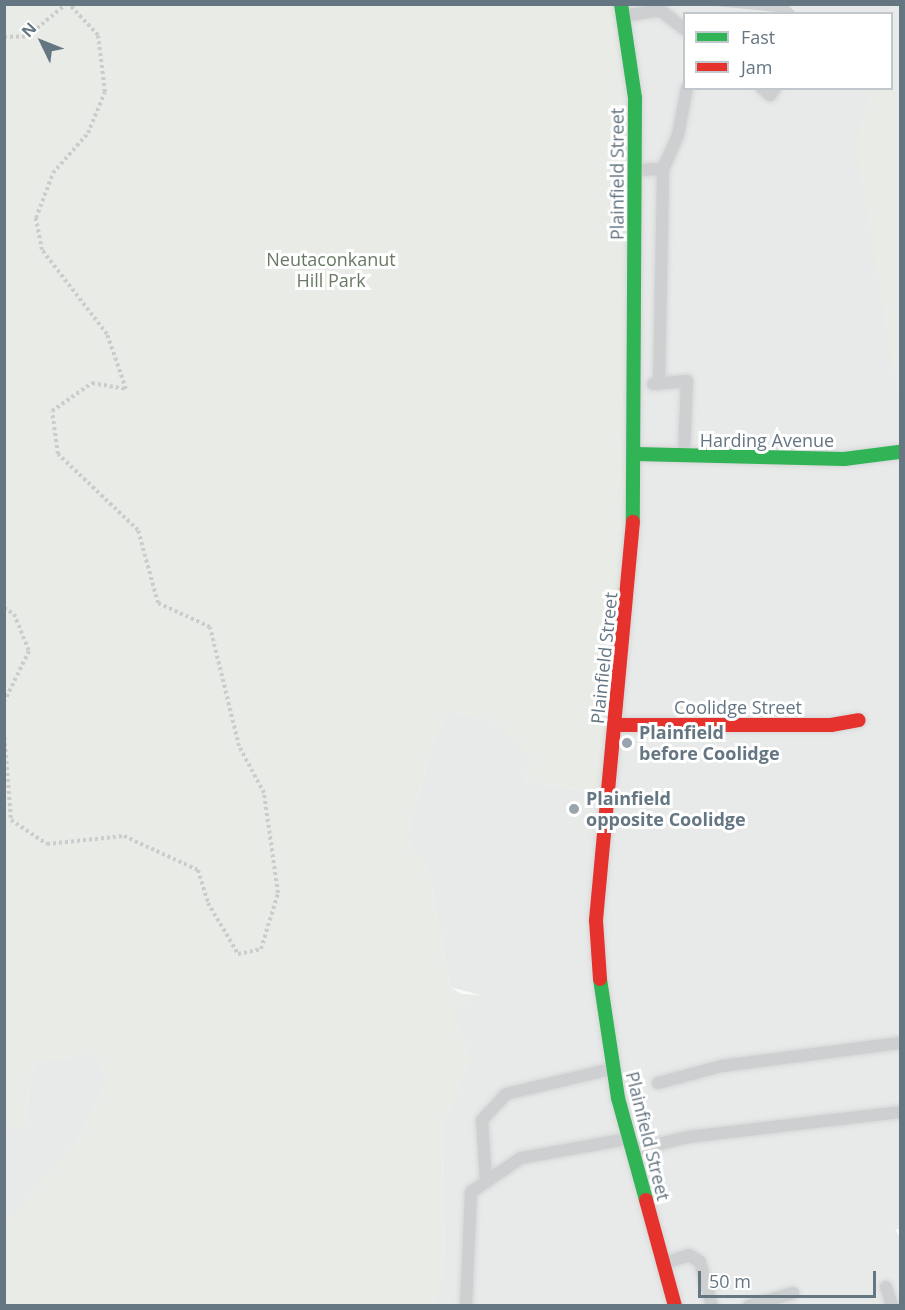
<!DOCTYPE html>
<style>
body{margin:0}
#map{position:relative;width:905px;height:1310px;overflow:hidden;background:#f9f9f9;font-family:"Open Sans",sans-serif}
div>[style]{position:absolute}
.built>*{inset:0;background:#e8e9e9}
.green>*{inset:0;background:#e8ebe6}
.building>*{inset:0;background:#d0d2d3}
.path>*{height:4px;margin-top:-2px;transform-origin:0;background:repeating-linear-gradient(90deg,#cbcccd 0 3px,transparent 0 6px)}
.roads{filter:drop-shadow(0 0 2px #d5d6d7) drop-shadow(0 0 2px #d5d6d7)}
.lane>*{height:12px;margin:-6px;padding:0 6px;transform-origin:6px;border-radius:6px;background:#cecfd0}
.fast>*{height:14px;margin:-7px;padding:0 7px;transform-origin:7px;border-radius:7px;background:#30b455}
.jam>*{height:14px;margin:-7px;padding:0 7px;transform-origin:7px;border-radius:7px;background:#e5322d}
.dots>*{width:16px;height:16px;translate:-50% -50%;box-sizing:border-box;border:3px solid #fff;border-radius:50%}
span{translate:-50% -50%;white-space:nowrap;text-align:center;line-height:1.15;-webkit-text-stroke:6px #fff;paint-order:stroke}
.street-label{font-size:18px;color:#657683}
.park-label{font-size:18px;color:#687a64}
.poi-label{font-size:18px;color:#657683;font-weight:700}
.left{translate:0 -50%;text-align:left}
.frame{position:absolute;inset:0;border:6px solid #657683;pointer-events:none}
.legend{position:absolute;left:683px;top:12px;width:210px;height:78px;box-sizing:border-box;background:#fff;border:2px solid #c1c8cd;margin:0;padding:8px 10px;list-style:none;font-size:18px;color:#657683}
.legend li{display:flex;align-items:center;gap:12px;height:30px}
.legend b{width:30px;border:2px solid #c1c8cd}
.north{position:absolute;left:12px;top:12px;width:60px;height:60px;-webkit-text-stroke:4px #fff;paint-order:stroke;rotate:313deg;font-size:16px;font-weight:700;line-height:24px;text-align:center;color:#657683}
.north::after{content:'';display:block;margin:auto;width:21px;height:27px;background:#657683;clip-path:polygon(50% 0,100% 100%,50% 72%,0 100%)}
.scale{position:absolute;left:698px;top:1271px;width:178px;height:27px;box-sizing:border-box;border:3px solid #657683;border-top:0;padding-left:8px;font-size:18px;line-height:21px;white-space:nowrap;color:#657683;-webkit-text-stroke:4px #fff;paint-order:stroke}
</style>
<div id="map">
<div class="built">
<i style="clip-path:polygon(evenodd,620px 5px,900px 5px,900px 1229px,895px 1229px,900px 1238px,900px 1305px,433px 1305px,444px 1272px,442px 1128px,470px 1059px,452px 1010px,480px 995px,450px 987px,429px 870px,406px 840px,436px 734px,449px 711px,495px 721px,531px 756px,526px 782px,600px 793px,620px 5px,684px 14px,892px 14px,892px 88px,684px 88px,684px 14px)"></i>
<i style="clip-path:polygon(94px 1053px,109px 1079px,79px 1137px,5px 1229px,5px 1130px,25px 1124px,33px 1062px)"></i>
</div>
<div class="green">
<i style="clip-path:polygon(5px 5px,620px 5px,634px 469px,601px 793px,526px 782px,531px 756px,495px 721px,449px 711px,436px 734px,406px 840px,429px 870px,450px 987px,461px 994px,482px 995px,452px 1010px,470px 1059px,442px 1128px,444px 1272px,433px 1305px,5px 1305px,5px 1225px,79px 1137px,109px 1079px,94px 1053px,33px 1062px,25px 1124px,5px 1130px)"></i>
<i style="clip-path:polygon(894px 5px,900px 5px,900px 412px,855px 145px,871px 89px,892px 88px)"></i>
</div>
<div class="building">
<i style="clip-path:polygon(787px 4px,797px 14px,716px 6px,716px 4px)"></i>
</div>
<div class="path">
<i style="left:4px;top:37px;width:24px;rotate:-2deg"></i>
<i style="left:28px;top:36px;width:50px;rotate:-40.1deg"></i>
<i style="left:4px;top:608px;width:12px;rotate:31deg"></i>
<i style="left:14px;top:614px;width:40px;rotate:68deg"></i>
<i style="left:29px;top:651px;width:57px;rotate:116.1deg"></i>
<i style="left:4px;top:731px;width:89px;rotate:85.5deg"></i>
<i style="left:11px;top:820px;width:43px;rotate:33.7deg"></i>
<i style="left:47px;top:844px;width:77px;rotate:-5.9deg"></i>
<i style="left:124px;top:836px;width:81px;rotate:24.7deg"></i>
<i style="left:198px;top:870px;width:34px;rotate:73deg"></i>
<i style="left:208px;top:903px;width:59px;rotate:59.5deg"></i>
<i style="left:238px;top:954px;width:24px;rotate:-12deg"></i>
<i style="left:261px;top:949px;width:59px;rotate:-73.1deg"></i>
<i style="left:278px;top:893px;width:101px;rotate:-98deg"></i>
<i style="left:264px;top:793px;width:53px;rotate:-118deg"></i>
<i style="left:239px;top:746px;width:122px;rotate:-103.7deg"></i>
<i style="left:210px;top:627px;width:57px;rotate:-155.2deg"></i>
<i style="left:158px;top:603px;width:76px;rotate:-105.3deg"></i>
<i style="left:138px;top:530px;width:110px;rotate:-136.5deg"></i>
<i style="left:58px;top:454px;width:43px;rotate:-97.9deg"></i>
<i style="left:52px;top:411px;width:49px;rotate:-35deg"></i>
<i style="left:92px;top:383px;width:35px;rotate:10deg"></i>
<i style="left:126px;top:389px;width:58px;rotate:-109.1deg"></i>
<i style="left:107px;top:334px;width:106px;rotate:-127.7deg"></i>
<i style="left:42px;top:250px;width:33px;rotate:-101deg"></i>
<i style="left:36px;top:218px;width:48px;rotate:-69.3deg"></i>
<i style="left:53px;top:173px;width:53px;rotate:-48.8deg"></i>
<i style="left:88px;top:133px;width:44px;rotate:-67.5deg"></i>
<i style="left:105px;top:92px;width:57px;rotate:-97deg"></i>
<i style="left:98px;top:35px;width:42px;rotate:-133.1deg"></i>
</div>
<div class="roads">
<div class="lane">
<i style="left:623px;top:16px;width:37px;rotate:-9deg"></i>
<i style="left:660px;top:10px;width:31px;rotate:38deg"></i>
<i style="left:762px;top:88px;width:11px;rotate:41deg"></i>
<i style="left:770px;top:95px;width:9px;rotate:-54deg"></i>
<i style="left:636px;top:170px;width:27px;rotate:-2deg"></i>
<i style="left:663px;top:169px;width:37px;rotate:-66deg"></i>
<i style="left:678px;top:135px;width:48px;rotate:-79.2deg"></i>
<i style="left:653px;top:384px;width:34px;rotate:-5deg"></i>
<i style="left:687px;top:381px;width:72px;rotate:92.4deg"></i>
<i style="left:659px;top:384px;width:215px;rotate:-88.9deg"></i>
<i style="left:658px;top:1083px;width:66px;rotate:-14.9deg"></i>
<i style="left:722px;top:1066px;width:179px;rotate:-7.4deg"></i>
<i style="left:634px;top:1150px;width:56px;rotate:-13.5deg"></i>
<i style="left:688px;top:1137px;width:213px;rotate:-6.7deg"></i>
<i style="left:486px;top:1182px;width:62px;rotate:-93.7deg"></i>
<i style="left:482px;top:1120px;width:35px;rotate:-47deg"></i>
<i style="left:506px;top:1094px;width:108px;rotate:-13.4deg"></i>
<i style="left:665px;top:1263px;width:25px;rotate:-18deg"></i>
<i style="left:689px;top:1255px;width:13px;rotate:32deg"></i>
<i style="left:700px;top:1262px;width:46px;rotate:74.7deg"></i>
<i style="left:886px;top:1287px;width:20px;rotate:72deg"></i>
<i style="left:466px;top:1306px;width:114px;rotate:-87.5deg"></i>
<i style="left:471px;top:1192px;width:60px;rotate:-34.2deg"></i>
<i style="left:521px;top:1158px;width:108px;rotate:-10.2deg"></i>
<i style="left:749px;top:1306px;width:46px;rotate:-16.5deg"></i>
</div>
<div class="fast">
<i style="left:621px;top:4px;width:95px;rotate:81.5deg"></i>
<i style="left:635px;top:98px;width:424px;rotate:90.3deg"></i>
<i style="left:635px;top:454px;width:209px;rotate:1.4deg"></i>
<i style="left:844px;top:459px;width:55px;rotate:-7.3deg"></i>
<i style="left:600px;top:979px;width:120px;rotate:81.4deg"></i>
<i style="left:618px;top:1098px;width:106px;rotate:74.6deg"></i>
</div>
<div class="jam">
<i style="left:616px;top:725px;width:215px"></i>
<i style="left:831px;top:725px;width:28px;rotate:-10deg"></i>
<i style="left:600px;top:979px;width:59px;rotate:-93.9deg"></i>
<i style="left:596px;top:920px;width:400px;rotate:-84.7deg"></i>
<i style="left:646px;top:1200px;width:110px;rotate:74.7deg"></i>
</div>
</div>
<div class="dots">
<i style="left:627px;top:743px;background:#99a4ac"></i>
<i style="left:574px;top:809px;background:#99a4ac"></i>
</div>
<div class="street-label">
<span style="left:617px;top:174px;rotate:-90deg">Plainfield Street</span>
<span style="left:767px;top:440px">Harding Avenue</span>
<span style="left:604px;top:658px;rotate:-84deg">Plainfield Street</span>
<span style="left:738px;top:707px">Coolidge Street</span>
<span style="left:648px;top:1136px;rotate:76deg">Plainfield Street</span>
</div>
<div class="park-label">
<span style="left:331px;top:270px">Neutaconkanut<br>Hill Park</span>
</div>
<div class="poi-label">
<span class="left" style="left:639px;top:743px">Plainfield<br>before Coolidge</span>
<span class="left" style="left:586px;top:809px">Plainfield<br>opposite Coolidge</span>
</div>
<div class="frame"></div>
<ul class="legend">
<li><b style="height:8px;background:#30b455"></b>Fast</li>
<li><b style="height:8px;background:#e5322d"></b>Jam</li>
</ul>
<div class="north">N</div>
<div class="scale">50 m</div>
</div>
